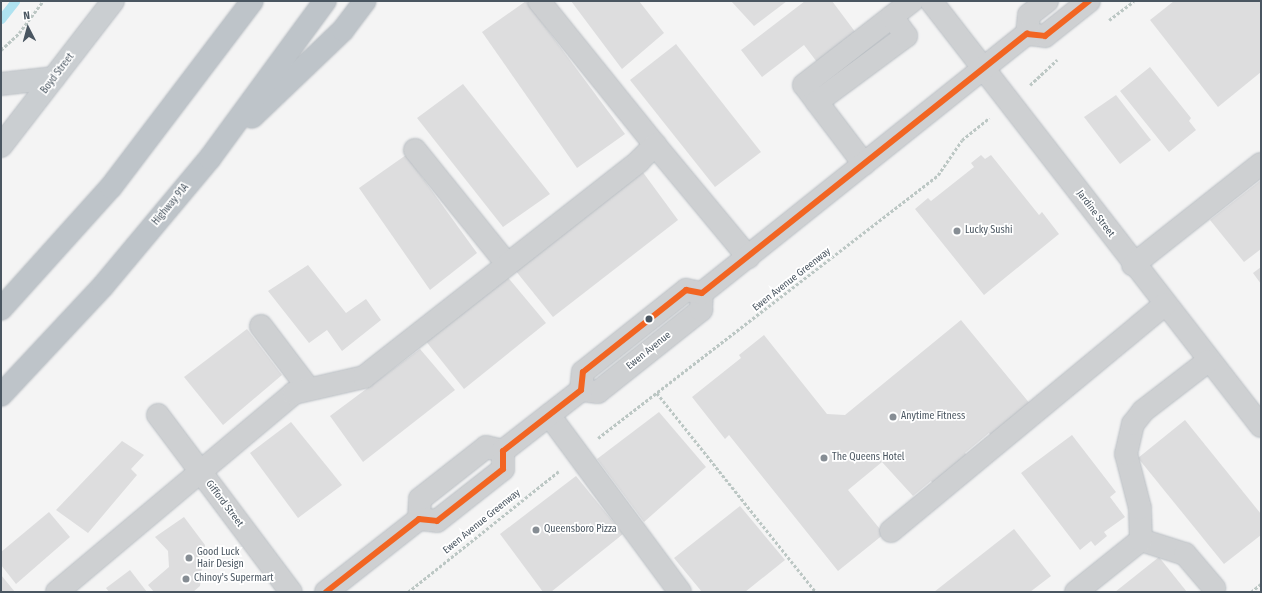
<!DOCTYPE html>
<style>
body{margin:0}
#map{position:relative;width:1262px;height:593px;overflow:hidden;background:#f4f4f4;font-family:"Fira Sans Condensed",sans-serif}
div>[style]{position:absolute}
.stream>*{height:9px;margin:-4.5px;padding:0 4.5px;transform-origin:4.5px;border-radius:4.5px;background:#aee2f0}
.building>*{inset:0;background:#ddddde}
.path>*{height:2.5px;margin-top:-1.25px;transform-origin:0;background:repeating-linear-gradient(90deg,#bcc7c4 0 3px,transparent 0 5px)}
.roads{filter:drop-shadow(0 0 1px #b9bec3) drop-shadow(0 0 1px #b9bec3)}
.minor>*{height:22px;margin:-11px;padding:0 11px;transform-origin:11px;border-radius:11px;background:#ced0d2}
.major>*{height:22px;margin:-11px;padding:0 11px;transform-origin:11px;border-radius:11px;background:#caced1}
.highway>*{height:22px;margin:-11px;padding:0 11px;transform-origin:11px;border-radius:11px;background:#bec4c9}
.bus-1>*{height:6px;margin:-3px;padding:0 3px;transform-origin:3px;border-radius:3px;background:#f26522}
.dots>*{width:11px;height:11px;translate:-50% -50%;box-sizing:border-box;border:2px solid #fff;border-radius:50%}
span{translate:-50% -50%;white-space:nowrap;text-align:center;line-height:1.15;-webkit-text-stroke:3.5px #fff;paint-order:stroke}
.street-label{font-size:10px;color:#4a5661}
.poi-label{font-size:10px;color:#4a5661}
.left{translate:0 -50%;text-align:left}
.frame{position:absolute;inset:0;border:2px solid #4a5661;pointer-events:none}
.north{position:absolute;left:8px;top:8px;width:40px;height:40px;-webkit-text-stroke:3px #fff;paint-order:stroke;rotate:354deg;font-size:11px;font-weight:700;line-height:16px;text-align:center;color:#4a5661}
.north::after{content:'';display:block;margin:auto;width:14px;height:18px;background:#4a5661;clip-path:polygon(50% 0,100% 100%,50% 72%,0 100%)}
</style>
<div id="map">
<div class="stream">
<i style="left:1px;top:19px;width:23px;rotate:-52deg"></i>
</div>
<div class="building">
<i style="clip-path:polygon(526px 1px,625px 134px,577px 168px,482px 32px)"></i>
<i style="clip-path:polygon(571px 1px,639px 1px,664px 33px,622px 69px)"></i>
<i style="clip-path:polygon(731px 1px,787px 1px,754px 26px)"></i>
<i style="clip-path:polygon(805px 1px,832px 1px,871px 53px,832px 82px,804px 45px,762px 77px,741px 50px)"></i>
<i style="clip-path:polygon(1174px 1px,1261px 1px,1261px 72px,1218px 107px,1150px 20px)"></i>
<i style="clip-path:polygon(676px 44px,761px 152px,715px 187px,630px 80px)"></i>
<i style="clip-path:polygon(1150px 67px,1191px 118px,1189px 121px,1196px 130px,1169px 152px,1120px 91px)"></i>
<i style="clip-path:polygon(463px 84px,550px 194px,503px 227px,417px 118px)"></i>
<i style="clip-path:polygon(1116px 95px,1151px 140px,1120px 164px,1084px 117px)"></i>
<i style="clip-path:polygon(406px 155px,477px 253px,430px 290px,359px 188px)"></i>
<i style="clip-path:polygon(981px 155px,985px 159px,991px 155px,1039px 215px,1042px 212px,1059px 234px,984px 295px,915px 209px,928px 198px,931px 201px,974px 167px,971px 163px)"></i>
<i style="clip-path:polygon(642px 171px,678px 220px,553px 317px,515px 270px)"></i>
<i style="clip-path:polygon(1261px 180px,1261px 249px,1244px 262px,1210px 220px)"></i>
<i style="clip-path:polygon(308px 265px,346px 313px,366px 299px,381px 320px,342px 351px,327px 330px,309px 343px,268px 291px)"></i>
<i style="clip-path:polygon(1261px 267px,1261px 284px,1253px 273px)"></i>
<i style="clip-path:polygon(506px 275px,546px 323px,464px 389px,425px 340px)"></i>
<i style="clip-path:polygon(961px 320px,1031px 405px,991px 436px,989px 433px,965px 453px,969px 457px,934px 486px,931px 481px,913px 496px,882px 462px,848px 490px,884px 534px,838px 571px,729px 435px,725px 439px,692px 397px,741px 358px,739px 355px,764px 335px,827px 414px,845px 415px)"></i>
<i style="clip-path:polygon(247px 329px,282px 375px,223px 425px,184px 377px)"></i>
<i style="clip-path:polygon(420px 349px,455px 390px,363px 462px,330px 416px)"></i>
<i style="clip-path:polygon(659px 412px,706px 467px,644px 522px,597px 459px)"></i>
<i style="clip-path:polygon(1185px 420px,1261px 514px,1261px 535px,1224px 564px,1138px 458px)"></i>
<i style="clip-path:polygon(291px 422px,342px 485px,298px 518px,250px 453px)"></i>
<i style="clip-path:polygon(1072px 435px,1116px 492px,1110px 497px,1125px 517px,1104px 532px,1107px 536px,1095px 546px,1091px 541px,1080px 550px,1021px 473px)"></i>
<i style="clip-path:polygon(122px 441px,144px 455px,131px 469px,137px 475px,88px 533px,56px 510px)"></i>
<i style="clip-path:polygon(576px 476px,623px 534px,551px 592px,543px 592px,500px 534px)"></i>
<i style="clip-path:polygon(740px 506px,785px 560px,745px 592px,702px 592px,674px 558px)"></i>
<i style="clip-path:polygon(49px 512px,70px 537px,16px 584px,1px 565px,1px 552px)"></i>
<i style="clip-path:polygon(184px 517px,205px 545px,200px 586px,193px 592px,154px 592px,148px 585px,169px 567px,168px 551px,155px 537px)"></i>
<i style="clip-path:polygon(1014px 529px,1051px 576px,1030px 592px,934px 592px)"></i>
<i style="clip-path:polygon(1159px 557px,1187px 592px,1115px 592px)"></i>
<i style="clip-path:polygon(130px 570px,147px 592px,109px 592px,106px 588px)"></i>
<i style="clip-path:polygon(1px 575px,15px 592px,1px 592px)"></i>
</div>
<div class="path">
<i style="left:1109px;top:20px;width:31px;rotate:-37deg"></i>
<i style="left:1px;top:50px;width:25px;rotate:-43deg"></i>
<i style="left:19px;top:33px;width:40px;rotate:-53deg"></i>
<i style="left:1030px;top:85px;width:37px;rotate:-43deg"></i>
<i style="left:657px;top:393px;width:255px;rotate:51.4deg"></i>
<i style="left:598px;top:438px;width:430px;rotate:-37.7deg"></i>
<i style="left:938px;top:175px;width:42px;rotate:-55.6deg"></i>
<i style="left:962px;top:140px;width:35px;rotate:-39deg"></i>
<i style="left:408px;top:592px;width:193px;rotate:-38.7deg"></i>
<i style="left:1251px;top:592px;width:13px;rotate:-39deg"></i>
</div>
<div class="roads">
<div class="minor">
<i style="left:539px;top:1px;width:185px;rotate:51.1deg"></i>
<i style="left:931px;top:1px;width:538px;rotate:52.17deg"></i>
<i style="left:1027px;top:34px;width:19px;rotate:-84deg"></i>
<i style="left:1029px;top:15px;width:23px;rotate:-38deg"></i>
<i style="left:817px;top:102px;width:21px;rotate:-127deg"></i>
<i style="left:804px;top:85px;width:137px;rotate:-37.9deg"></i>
<i style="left:415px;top:150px;width:146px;rotate:51.1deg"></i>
<i style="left:864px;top:164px;width:78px;rotate:-127.2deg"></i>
<i style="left:817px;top:102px;width:111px;rotate:-36.6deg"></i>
<i style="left:906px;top:36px;width:24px;rotate:-126deg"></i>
<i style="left:1133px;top:265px;width:163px;rotate:-38.3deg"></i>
<i style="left:261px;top:326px;width:78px;rotate:52.8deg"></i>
<i style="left:581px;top:390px;width:17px;rotate:7deg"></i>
<i style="left:598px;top:392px;width:132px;rotate:-38.5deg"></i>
<i style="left:701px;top:310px;width:17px;rotate:-87deg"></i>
<i style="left:158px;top:415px;width:221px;rotate:53.1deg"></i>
<i style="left:549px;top:415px;width:220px;rotate:53.5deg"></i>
<i style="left:419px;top:519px;width:20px;rotate:-87deg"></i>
<i style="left:420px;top:499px;width:84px;rotate:-38.2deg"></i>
<i style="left:486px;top:447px;width:17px;rotate:13deg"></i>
<i style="left:891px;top:531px;width:356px;rotate:-39.6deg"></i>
<i style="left:1141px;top:540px;width:46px;rotate:17.7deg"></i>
<i style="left:1185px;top:554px;width:45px;rotate:49.5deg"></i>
<i style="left:57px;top:592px;width:309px;rotate:-40deg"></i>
<i style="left:294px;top:393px;width:72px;rotate:-12.9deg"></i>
<i style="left:364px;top:377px;width:350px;rotate:-38.1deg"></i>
<i style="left:639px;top:161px;width:23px;rotate:-45deg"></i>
<i style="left:655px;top:145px;width:146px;rotate:50.3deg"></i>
<i style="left:326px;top:592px;width:118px;rotate:-38.1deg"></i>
<i style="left:419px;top:519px;width:18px;rotate:6deg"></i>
<i style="left:437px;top:521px;width:84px;rotate:-38.2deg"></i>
<i style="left:503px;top:469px;width:18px;rotate:-90deg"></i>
<i style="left:503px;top:451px;width:99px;rotate:-38deg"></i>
<i style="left:581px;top:390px;width:18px;rotate:-84deg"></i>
<i style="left:583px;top:372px;width:132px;rotate:-38.5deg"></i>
<i style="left:686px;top:290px;width:16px;rotate:11deg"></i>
<i style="left:702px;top:293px;width:416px;rotate:-38.6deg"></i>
<i style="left:1027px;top:34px;width:18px;rotate:6deg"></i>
<i style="left:1045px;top:36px;width:56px;rotate:-38.5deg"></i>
<i style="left:1076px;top:592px;width:83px;rotate:-38.7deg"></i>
<i style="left:1141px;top:540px;width:32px;rotate:-92deg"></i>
<i style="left:1140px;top:508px;width:56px;rotate:-104.5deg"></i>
<i style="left:1126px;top:454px;width:31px;rotate:-77deg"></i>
<i style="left:1133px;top:424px;width:16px;rotate:-52deg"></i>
<i style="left:1143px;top:411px;width:82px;rotate:-37.6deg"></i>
</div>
<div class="major">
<i style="left:1px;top:84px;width:53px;rotate:-6.5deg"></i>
<i style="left:1px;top:146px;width:183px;rotate:-52.3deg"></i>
</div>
<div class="highway">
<i style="left:252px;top:117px;width:126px;rotate:-43.7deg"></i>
<i style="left:343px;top:30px;width:36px;rotate:-53deg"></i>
<i style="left:1px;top:309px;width:164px;rotate:-48deg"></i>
<i style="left:111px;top:187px;width:233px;rotate:-52.8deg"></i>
<i style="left:1px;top:395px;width:149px;rotate:-46.9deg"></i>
<i style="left:103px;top:286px;width:167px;rotate:-50.1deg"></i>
<i style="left:210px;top:158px;width:195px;rotate:-53.8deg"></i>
</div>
</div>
<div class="bus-1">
<i style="left:326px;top:592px;width:118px;rotate:-38.1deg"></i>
<i style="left:419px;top:519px;width:18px;rotate:6deg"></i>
<i style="left:437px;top:521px;width:84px;rotate:-38.2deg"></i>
<i style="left:503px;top:469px;width:18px;rotate:-90deg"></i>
<i style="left:503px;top:451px;width:99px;rotate:-38deg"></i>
<i style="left:581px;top:390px;width:18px;rotate:-84deg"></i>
<i style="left:583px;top:372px;width:132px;rotate:-38.5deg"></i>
<i style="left:686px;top:290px;width:16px;rotate:11deg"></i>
<i style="left:702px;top:293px;width:416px;rotate:-38.6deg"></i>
<i style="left:1027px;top:34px;width:18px;rotate:6deg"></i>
<i style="left:1045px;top:36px;width:56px;rotate:-38.5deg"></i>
</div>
<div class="dots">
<i style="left:957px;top:231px;background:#868d94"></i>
<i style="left:649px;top:319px;background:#4a5661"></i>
<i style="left:893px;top:417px;background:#868d94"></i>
<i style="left:824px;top:458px;background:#868d94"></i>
<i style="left:536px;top:530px;background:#868d94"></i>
<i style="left:189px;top:558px;background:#868d94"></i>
<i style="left:186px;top:579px;background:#868d94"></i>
</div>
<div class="street-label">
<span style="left:58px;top:74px;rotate:-53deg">Boyd Street</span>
<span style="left:171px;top:205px;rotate:-50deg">Highway 91A</span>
<span style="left:1095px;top:214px;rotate:53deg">Jardine Street</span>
<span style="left:792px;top:280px;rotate:-38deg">Ewen Avenue Greenway</span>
<span style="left:649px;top:351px;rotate:-39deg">Ewen Avenue</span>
<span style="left:224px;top:504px;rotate:53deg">Gifford Street</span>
<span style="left:482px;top:522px;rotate:-39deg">Ewen Avenue Greenway</span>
</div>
<div class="poi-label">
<span class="left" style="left:965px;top:231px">Lucky Sushi</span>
<span class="left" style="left:901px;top:417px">Anytime Fitness</span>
<span class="left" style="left:832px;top:458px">The Queens Hotel</span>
<span class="left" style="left:544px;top:530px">Queensboro Pizza</span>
<span class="left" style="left:197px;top:558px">Good Luck<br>Hair Design</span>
<span class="left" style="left:194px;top:579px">Chinoy's Supermart</span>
</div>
<div class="frame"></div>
<div class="north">N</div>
</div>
